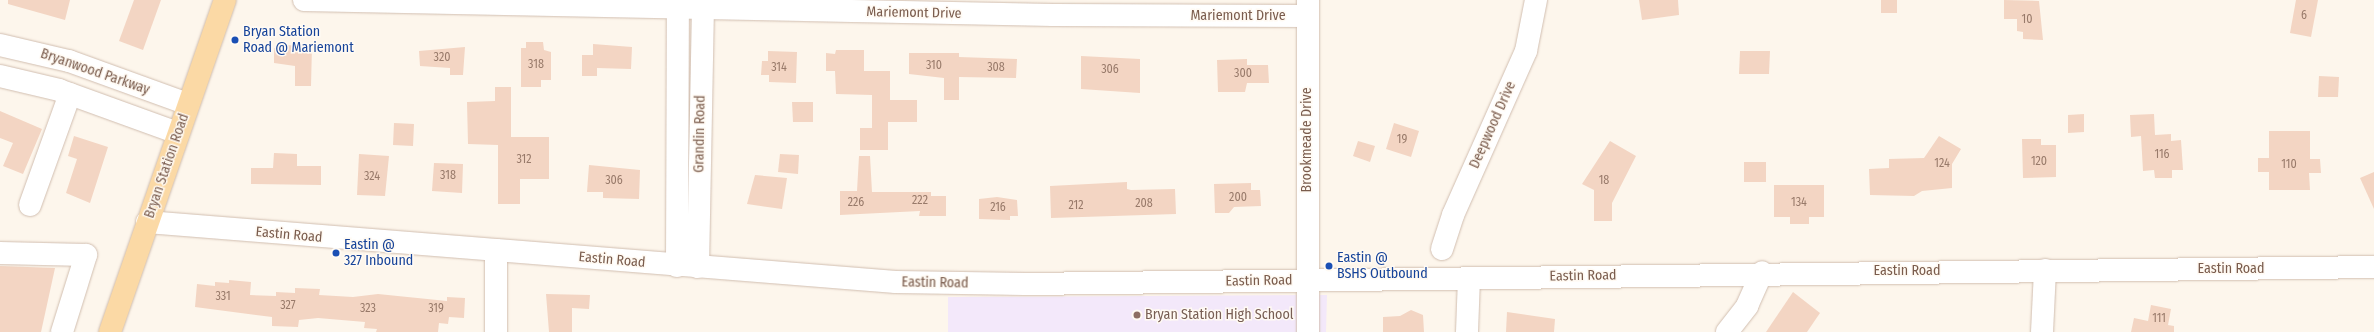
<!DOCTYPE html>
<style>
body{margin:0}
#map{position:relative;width:2374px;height:332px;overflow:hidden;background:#fdf6ec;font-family:"Fira Sans Condensed",sans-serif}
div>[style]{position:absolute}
.education>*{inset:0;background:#f3e8fa}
.building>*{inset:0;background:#f3d5c3}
.roads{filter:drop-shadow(0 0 1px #d1beb0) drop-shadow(0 0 1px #d1beb0)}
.minor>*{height:22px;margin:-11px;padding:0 11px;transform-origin:11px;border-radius:11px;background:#fff}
.major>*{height:22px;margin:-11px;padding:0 11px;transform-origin:11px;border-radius:11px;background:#fbd9a5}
.dots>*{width:11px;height:11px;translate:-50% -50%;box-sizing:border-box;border:2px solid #fffaf3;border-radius:50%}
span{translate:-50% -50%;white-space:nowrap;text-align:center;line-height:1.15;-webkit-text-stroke:3px #fffaf3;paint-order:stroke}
.number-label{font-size:12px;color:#987a6a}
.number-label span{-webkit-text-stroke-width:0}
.street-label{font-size:14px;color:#7a5c4d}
.transit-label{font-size:14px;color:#164399}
.left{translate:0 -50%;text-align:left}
.education-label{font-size:14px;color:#785e54}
</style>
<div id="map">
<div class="education">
<i style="clip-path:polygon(1327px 295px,1326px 332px,948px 332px,948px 297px)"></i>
</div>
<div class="building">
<i style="clip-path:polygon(8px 0,70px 0,65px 20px,8px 4px)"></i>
<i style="clip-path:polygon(134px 0,161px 0,143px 50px,119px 41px)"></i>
<i style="clip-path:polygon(1639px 0,1678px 0,1679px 15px,1642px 20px)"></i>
<i style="clip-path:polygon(1881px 0,1897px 0,1897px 13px,1881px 13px)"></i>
<i style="clip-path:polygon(2004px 0,2039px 1px,2043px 40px,2023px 39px,2023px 32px,2017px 31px,2017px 19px,2004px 19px)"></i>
<i style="clip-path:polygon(2296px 0,2318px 0,2311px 37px,2290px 33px)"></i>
<i style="clip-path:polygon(526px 42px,543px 42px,544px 50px,551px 52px,551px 80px,541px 80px,541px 87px,521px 87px,521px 48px,526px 48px)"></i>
<i style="clip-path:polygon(593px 44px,632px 47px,631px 69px,597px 68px,597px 76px,582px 76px,582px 55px,593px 55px)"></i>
<i style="clip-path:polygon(282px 45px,312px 46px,311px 86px,295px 86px,295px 66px,274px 63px,274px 48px,282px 48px)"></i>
<i style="clip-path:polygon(465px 47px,463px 75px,450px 75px,450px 68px,420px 66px,419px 51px)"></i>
<i style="clip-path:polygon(836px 50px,864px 50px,864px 71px,890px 71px,890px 100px,917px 100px,917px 122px,888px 122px,888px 150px,860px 150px,860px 128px,872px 128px,872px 95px,836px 94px,835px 71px,826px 71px,826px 53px,835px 54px)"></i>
<i style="clip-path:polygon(768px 51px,797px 52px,796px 83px,769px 82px,769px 75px,761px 75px,762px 61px,768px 61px)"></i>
<i style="clip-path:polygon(1740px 51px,1770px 51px,1769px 74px,1739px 74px)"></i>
<i style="clip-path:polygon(909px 53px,959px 53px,959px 57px,1017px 59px,1016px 78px,959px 77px,959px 100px,944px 100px,944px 78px,909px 74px)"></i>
<i style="clip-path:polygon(1081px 56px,1140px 59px,1140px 93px,1081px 89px)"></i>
<i style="clip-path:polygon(1247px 59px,1247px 65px,1268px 65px,1269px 83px,1247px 83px,1245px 92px,1218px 92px,1217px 60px)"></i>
<i style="clip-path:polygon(2319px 76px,2339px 77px,2338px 97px,2318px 97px)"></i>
<i style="clip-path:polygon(495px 87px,511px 87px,511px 137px,549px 137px,549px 179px,520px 179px,520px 204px,498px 204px,498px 145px,468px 144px,467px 102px,495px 101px)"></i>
<i style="clip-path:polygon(792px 102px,813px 102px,813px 122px,793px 122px)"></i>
<i style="clip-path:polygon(0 111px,42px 129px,23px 174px,3px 166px,13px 143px,0 138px)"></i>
<i style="clip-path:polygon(2084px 114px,2084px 132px,2068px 133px,2068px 115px)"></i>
<i style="clip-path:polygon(2154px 114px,2155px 135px,2171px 134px,2171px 141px,2181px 140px,2183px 170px,2172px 170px,2172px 178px,2155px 178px,2154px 170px,2143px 171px,2141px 136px,2131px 137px,2130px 115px)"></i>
<i style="clip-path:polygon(394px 123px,414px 124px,413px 146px,393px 145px)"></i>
<i style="clip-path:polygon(1394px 123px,1419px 131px,1411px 157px,1386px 149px)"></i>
<i style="clip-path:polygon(2269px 131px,2310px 131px,2310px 159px,2320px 159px,2321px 173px,2309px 173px,2310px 190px,2269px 190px,2269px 172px,2258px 172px,2258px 158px,2269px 158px)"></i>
<i style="clip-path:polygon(74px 136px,108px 147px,90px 203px,66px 193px,77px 159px,68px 156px)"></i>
<i style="clip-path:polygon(1939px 136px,1961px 149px,1952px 164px,1952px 188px,1922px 191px,1914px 196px,1870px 195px,1869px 169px,1889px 168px,1889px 159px,1924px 158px)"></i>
<i style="clip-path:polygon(2022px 139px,2041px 139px,2041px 145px,2056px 145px,2056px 177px,2023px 178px)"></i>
<i style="clip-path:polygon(1358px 141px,1375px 146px,1370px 162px,1353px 156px)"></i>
<i style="clip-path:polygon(1610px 141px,1636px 156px,1612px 203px,1612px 221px,1594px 221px,1594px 190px,1582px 184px)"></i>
<i style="clip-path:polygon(274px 153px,297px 154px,297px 166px,321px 166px,321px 185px,251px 184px,251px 168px,273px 168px)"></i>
<i style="clip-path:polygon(359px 154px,389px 156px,385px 196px,357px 195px)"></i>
<i style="clip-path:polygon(780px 154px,799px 155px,798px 174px,778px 172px)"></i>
<i style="clip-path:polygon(859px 156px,870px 156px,872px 192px,931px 192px,931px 196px,946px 196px,946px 216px,919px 216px,920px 211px,840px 215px,840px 191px,857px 191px)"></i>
<i style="clip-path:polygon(1744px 162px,1766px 162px,1766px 182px,1744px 182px)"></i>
<i style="clip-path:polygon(434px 163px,463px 164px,462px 193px,432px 191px)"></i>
<i style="clip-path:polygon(589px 165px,640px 170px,639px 199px,603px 198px,603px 192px,587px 192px)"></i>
<i style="clip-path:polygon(2374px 172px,2374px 209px,2360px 178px)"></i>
<i style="clip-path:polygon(755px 175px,787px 178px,782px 209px,747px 204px)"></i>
<i style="clip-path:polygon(1127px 182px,1127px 189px,1131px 190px,1175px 189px,1176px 214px,1051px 218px,1050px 186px)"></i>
<i style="clip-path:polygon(1251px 183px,1251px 190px,1260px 190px,1261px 206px,1234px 207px,1229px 213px,1215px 213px,1214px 184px)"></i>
<i style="clip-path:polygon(1774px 185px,1824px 185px,1824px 217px,1809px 217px,1809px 224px,1790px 224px,1790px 217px,1774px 217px)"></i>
<i style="clip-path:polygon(997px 197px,1017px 200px,1018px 216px,1010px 216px,1010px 220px,979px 219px,979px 199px)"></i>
<i style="clip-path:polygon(0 266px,55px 268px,41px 332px,0 332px)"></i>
<i style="clip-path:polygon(229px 280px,251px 282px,250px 295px,276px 296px,276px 292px,295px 293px,295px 288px,320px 289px,319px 295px,353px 297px,378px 294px,447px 301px,447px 297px,465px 298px,464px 318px,449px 317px,448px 324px,439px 323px,438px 332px,376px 332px,377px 329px,364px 328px,365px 322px,318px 318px,299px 320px,298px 327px,272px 326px,272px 317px,195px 307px,197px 284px,215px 286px,215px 282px,229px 283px)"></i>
<i style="clip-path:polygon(1793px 292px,1820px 313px,1807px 332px,1766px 332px)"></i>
<i style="clip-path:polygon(546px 294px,590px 295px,589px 309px,572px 308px,572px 332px,549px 332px)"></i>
<i style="clip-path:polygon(2151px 305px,2171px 309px,2168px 325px,2174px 326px,2174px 332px,2131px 332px,2134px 318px,2148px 321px)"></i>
<i style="clip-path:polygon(1411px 310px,1423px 315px,1424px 332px,1383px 332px,1383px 317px,1400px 316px)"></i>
<i style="clip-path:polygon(1507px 312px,1555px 319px,1554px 332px,1506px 332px)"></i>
</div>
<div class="roads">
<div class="minor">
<i style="left:304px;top:0;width:749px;rotate:1.15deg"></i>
<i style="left:1053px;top:15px;width:254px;rotate:0.2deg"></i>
<i style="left:0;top:45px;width:71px;rotate:13.1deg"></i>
<i style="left:69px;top:61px;width:127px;rotate:19.9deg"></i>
<i style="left:0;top:76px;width:61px;rotate:13.3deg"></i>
<i style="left:59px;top:90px;width:127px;rotate:19.9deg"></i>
<i style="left:30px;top:205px;width:118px;rotate:-70.2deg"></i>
<i style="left:147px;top:222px;width:751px;rotate:4.58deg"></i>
<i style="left:896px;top:282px;width:129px;rotate:0.9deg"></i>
<i style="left:1025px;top:284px;width:1349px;rotate:-0.72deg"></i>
<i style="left:1442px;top:249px;width:36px;rotate:-72deg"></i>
<i style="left:1453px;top:215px;width:180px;rotate:-66deg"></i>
<i style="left:1526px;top:51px;width:52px;rotate:-78.9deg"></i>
<i style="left:0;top:253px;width:86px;rotate:1.3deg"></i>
<i style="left:86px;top:255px;width:81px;rotate:107.3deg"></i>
<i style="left:677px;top:266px;width:266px;rotate:-89.8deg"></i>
<i style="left:698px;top:267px;width:267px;rotate:-88.9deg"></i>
<i style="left:496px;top:332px;width:82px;rotate:-90deg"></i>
<i style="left:1308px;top:332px;width:332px;rotate:-90deg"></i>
<i style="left:1467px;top:332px;width:54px;rotate:-87.9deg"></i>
<i style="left:1727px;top:332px;width:33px;rotate:-52deg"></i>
<i style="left:1747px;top:306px;width:37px;rotate:-66deg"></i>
<i style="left:2042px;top:332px;width:62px;rotate:-87.2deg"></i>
</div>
<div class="major">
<i style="left:110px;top:332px;width:351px;rotate:-70.9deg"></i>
</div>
</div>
<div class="dots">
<i style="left:235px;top:40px;background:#1a4fb4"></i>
<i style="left:336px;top:253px;background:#1a4fb4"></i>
<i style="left:1329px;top:266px;background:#1a4fb4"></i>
<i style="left:1137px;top:315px;background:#8d6e63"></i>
</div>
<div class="number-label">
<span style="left:2304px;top:16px">6</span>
<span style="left:2027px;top:20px">10</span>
<span style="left:442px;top:58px">320</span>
<span style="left:536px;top:65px">318</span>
<span style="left:934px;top:66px">310</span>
<span style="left:779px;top:68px">314</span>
<span style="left:996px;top:68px">308</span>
<span style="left:1110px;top:70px">306</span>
<span style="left:1243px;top:74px">300</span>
<span style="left:1402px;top:140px">19</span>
<span style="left:2162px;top:155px">116</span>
<span style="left:524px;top:160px">312</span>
<span style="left:2039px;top:162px">120</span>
<span style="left:1942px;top:164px">124</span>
<span style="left:2289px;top:165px">110</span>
<span style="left:448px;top:176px">318</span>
<span style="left:372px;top:177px">324</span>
<span style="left:614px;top:181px">306</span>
<span style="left:1604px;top:181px">18</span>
<span style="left:1238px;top:198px">200</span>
<span style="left:920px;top:201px">222</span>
<span style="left:856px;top:203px">226</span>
<span style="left:1799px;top:203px">134</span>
<span style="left:1144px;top:204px">208</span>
<span style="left:1076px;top:206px">212</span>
<span style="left:998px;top:208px">216</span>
<span style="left:223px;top:297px">331</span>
<span style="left:288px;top:306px">327</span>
<span style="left:368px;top:309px">323</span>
<span style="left:436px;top:309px">319</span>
<span style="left:2159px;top:319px">111</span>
</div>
<div class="street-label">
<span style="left:914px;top:13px;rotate:1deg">Mariemont Drive</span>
<span style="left:1238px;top:16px">Mariemont Drive</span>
<span style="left:95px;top:72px;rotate:19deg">Bryanwood Parkway</span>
<span style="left:1493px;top:125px;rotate:-66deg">Deepwood Drive</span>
<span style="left:700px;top:134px;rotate:-89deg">Grandin Road</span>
<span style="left:1307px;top:140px;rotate:-90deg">Brookmeade Drive</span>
<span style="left:167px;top:166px;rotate:-71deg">Bryan Station Road</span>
<span style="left:289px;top:235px;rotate:5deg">Eastin Road</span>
<span style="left:612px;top:260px;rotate:5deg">Eastin Road</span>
<span style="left:2231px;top:269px">Eastin Road</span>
<span style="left:1907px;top:271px">Eastin Road</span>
<span style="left:1583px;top:276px;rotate:-1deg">Eastin Road</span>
<span style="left:1259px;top:281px;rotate:-1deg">Eastin Road</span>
<span style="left:935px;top:283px;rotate:1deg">Eastin Road</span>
</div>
<div class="transit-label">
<span class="left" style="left:243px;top:40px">Bryan Station<br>Road @ Mariemont</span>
<span class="left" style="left:344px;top:253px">Eastin @<br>327 Inbound</span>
<span class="left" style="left:1337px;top:266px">Eastin @<br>BSHS Outbound</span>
</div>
<div class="education-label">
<span class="left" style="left:1145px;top:315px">Bryan Station High School</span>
</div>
</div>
